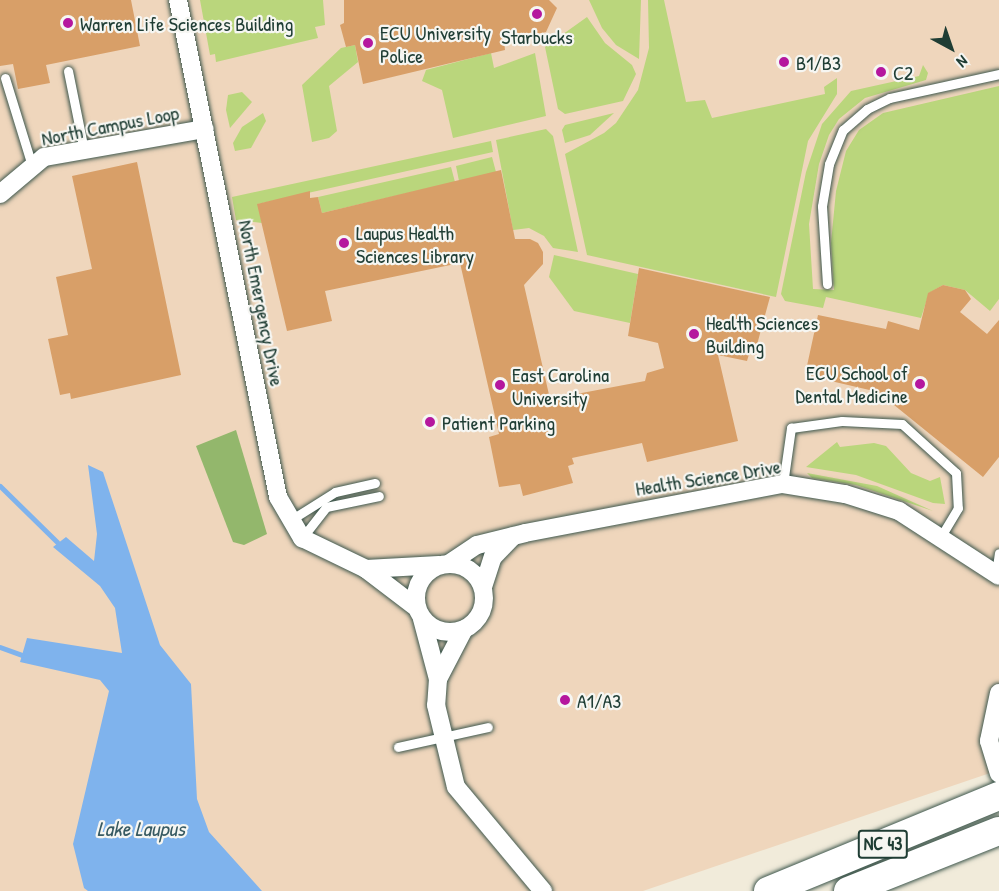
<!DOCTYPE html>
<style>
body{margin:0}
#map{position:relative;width:999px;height:891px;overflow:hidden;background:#f1ebda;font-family:"Patrick Hand",sans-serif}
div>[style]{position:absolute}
.built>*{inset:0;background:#efd6bc}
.green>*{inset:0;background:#bad67c}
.forest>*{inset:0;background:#93b76c}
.water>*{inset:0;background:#7fb3ed}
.stream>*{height:5px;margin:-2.5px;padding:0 2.5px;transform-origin:2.5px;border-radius:2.5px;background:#7fb3ed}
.building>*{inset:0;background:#d89f68}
.roads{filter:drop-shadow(0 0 2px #3e574d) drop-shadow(0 0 2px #3e574d)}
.lane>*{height:9px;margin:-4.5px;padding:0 4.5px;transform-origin:4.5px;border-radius:4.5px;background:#fff}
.street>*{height:18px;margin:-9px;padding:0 9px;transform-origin:9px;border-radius:9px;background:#fff}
.street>.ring{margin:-9px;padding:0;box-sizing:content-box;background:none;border:18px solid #fff;border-radius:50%}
.primary>*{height:28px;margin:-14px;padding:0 14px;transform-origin:14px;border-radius:14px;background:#fff}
.dots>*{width:16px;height:16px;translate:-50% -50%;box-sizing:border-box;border:3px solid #f6f6f2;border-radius:50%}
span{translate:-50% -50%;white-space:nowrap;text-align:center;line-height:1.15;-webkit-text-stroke:4.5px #f6f6f2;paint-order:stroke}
.shield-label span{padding:2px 4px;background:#f6f6f2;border:2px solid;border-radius:4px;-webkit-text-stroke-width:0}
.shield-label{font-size:18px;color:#1f3d34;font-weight:700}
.poi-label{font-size:20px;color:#1f3d34}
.left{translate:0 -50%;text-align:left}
.right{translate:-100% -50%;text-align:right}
.street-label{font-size:20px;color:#1f3d34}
.water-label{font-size:21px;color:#375a62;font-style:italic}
.north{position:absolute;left:921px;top:18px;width:60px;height:60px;-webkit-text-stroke:4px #f6f6f2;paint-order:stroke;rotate:140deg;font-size:16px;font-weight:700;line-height:24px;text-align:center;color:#1f3d34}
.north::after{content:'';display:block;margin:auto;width:21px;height:27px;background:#1f3d34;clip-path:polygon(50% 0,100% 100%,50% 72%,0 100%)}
</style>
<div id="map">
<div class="built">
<i style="clip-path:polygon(0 0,999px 0,999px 770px,643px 891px,0 891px)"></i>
</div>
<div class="green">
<i style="clip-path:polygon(200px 0,323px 0,325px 25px,315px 27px,318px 38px,216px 62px,215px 54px,210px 55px)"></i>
<i style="clip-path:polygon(589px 0,641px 0,639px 59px,616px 45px,602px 28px)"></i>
<i style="clip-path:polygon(648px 0,664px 0,686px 102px,705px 100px,712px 118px,825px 94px,824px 87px,837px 78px,837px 94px,808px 141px,776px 297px,587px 255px,565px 154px,604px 133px,616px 123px,638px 90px,649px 48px)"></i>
<i style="clip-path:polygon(587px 17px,605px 43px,632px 65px,636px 74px,623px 101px,565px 114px,558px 109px,545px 47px)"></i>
<i style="clip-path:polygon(355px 45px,358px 62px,329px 86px,337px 131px,329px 138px,312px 142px,302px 85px,341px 48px)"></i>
<i style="clip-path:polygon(491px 53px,494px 68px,535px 53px,546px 116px,453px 138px,442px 90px,422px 81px,426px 70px)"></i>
<i style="clip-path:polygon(923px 65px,928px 73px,926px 80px,865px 98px,839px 119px,829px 135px,819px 164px,809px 224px,813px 289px,834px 290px,831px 243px,836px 191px,846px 151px,859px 130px,883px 113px,999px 86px,999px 299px,990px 311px,965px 290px,943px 285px,929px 293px,921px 318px,826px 297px,823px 308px,785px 301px,781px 294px,806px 172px,822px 124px,851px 91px,919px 76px)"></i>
<i style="clip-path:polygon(242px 92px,252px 102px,230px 128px,226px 110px,228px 95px)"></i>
<i style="clip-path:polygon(263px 113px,266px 121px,251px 148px,235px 151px,233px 143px,242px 127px)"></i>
<i style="clip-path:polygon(614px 113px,590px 135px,565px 143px,562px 130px,565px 125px)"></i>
<i style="clip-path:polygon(546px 129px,553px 136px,578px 252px,553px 248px,544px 236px,529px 228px,513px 230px,496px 140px)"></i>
<i style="clip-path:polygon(491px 141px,493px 152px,258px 204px,262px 223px,236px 220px,232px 197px)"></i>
<i style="clip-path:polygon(492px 157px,496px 172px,459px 181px,456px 166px)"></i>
<i style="clip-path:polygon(451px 167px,455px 182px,322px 213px,318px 197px)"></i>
<i style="clip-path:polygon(554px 255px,638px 274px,630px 323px,574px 311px,549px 277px)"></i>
<i style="clip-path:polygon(837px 442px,840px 447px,874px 443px,886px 446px,911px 473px,930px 481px,940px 477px,945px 504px,933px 503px,856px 475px,806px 467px)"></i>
<i style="clip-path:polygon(807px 473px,877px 486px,933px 511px,856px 485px,812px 478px)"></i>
</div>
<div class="forest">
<i style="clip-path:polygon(236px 430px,267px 534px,244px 545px,233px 542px,196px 446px)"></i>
</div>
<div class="water">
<i style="clip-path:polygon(88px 465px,103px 472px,160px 645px,191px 684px,197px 799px,209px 832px,262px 891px,88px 891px,84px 888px,73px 844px,109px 691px,100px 680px,20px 662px,27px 638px,122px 653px,115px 608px,100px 586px,53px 547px,66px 537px,94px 561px,97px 534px)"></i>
</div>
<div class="stream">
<i style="left:0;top:486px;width:80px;rotate:44.5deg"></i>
<i style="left:0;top:647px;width:23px;rotate:20deg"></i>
</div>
<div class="building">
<i style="clip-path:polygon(0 0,131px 0,140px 46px,46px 65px,50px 83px,18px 89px,13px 64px,0 66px)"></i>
<i style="clip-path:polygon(344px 0,549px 0,557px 8px,546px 32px,504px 40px,505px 50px,363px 84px,355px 45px,346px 47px,340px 25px,344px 23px)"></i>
<i style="clip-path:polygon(137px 162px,181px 375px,71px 399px,70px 393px,60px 395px,48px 339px,68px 335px,56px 277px,92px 269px,72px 176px)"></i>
<i style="clip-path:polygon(501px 170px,515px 239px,530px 239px,538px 243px,543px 252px,543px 264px,524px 285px,550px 399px,645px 381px,647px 373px,664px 368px,658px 343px,628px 336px,639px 268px,770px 297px,755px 352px,750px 351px,747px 361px,718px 355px,738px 441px,647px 462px,642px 443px,572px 458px,574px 464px,568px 466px,573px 483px,523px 496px,520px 484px,499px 487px,489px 437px,499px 434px,460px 263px,325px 291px,332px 321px,287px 331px,257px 204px,310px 191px,310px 198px,318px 197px,322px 213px)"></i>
<i style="clip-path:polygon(943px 285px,965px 290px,971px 299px,960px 312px,987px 334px,999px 320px,999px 457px,983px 477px,878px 392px,805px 375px,818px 315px,886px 329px,888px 321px,919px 330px,928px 293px)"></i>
</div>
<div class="roads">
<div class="lane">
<i style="left:68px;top:71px;width:81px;rotate:78.6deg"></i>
<i style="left:5px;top:78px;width:92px;rotate:72.9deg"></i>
<i style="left:827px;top:284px;width:78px;rotate:-93.7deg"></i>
<i style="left:822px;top:206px;width:43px;rotate:-80.5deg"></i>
<i style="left:829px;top:164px;width:37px;rotate:-68deg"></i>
<i style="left:843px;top:130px;width:32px;rotate:-41deg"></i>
<i style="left:867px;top:109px;width:25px;rotate:-26deg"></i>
<i style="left:890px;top:98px;width:112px;rotate:-12.4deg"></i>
<i style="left:783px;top:484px;width:57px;rotate:-81.9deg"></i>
<i style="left:791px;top:428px;width:51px;rotate:-7.8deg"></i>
<i style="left:842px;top:421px;width:60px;rotate:2.9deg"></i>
<i style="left:902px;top:424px;width:73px;rotate:42.2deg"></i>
<i style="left:956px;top:473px;width:35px;rotate:87deg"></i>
<i style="left:958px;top:508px;width:35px;rotate:121deg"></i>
<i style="left:289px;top:521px;width:54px;rotate:-32.2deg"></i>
<i style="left:335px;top:492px;width:41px;rotate:-12.7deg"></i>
<i style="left:302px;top:538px;width:39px;rotate:-52deg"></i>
<i style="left:326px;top:507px;width:54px;rotate:-11.7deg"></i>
<i style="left:996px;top:574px;width:21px;rotate:-82deg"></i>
<i style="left:398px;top:747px;width:92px;rotate:-12.5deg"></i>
</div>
<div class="street">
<i style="left:178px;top:0;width:507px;rotate:78.62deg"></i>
<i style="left:278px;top:497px;width:48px;rotate:59.7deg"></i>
<i style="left:302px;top:538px;width:71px;rotate:25.8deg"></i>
<i style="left:366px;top:569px;width:64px;rotate:37.4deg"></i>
<i style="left:0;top:194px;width:57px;rotate:-40.1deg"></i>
<i style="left:44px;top:157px;width:163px;rotate:-9.9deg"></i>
<i style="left:450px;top:563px;width:32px;rotate:-34deg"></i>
<i style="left:477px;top:545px;width:49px;rotate:-14deg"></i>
<i style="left:525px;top:533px;width:263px;rotate:-10.8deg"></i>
<i style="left:783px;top:484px;width:63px;rotate:9.2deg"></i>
<i style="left:845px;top:494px;width:57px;rotate:17.5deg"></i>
<i style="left:899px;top:511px;width:119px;rotate:33deg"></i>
<i class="ring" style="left:416px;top:564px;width:50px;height:50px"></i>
<i style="left:366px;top:569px;width:73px;rotate:-3.1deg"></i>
<i style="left:483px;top:587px;width:32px;rotate:-72deg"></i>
<i style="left:493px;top:557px;width:29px;rotate:-46deg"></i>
<i style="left:422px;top:619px;width:62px;rotate:75.1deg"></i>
<i style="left:438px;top:679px;width:26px;rotate:94deg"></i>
<i style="left:436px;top:705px;width:84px;rotate:76.3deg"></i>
<i style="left:456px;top:787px;width:136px;rotate:50.1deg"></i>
<i style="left:438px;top:679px;width:56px;rotate:-62.5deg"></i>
<i style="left:999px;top:693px;width:49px;rotate:101.8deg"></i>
<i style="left:989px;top:741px;width:34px;rotate:73deg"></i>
</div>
<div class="primary">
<i style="left:768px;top:891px;width:250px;rotate:-22.4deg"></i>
<i style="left:848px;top:891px;width:162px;rotate:-21.7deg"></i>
</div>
</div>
<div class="dots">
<i style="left:537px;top:14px;background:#b5179e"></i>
<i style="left:68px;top:23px;background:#b5179e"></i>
<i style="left:368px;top:43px;background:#b5179e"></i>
<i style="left:784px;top:62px;background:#b5179e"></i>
<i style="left:881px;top:72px;background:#b5179e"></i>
<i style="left:344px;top:243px;background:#b5179e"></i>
<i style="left:694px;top:334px;background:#b5179e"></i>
<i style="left:920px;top:384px;background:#b5179e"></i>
<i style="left:500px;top:385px;background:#b5179e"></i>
<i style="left:430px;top:422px;background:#b5179e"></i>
<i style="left:565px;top:700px;background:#b5179e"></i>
</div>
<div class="shield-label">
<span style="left:883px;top:844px">NC 43</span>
</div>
<div class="poi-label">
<span class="left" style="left:80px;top:23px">Warren Life Sciences Building</span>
<span class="left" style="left:380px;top:44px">ECU University<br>Police</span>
<span style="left:537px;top:36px">Starbucks</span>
<span class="left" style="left:796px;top:62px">B1/B3</span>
<span class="left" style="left:893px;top:72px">C2</span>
<span class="left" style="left:356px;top:244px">Laupus Health<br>Sciences Library</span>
<span class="left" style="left:706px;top:334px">Health Sciences<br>Building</span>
<span class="right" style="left:908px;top:384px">ECU School of<br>Dental Medicine</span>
<span class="left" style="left:512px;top:386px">East Carolina<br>University</span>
<span class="left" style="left:442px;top:422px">Patient Parking</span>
<span class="left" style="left:577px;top:700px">A1/A3</span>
</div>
<div class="street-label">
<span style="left:110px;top:125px;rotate:-11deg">North Campus Loop</span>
<span style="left:262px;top:303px;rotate:79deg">North Emergency Drive</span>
<span style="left:708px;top:477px;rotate:-9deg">Health Science Drive</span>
</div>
<div class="water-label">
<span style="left:141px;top:829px">Lake Laupus</span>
</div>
<div class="north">N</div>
</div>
